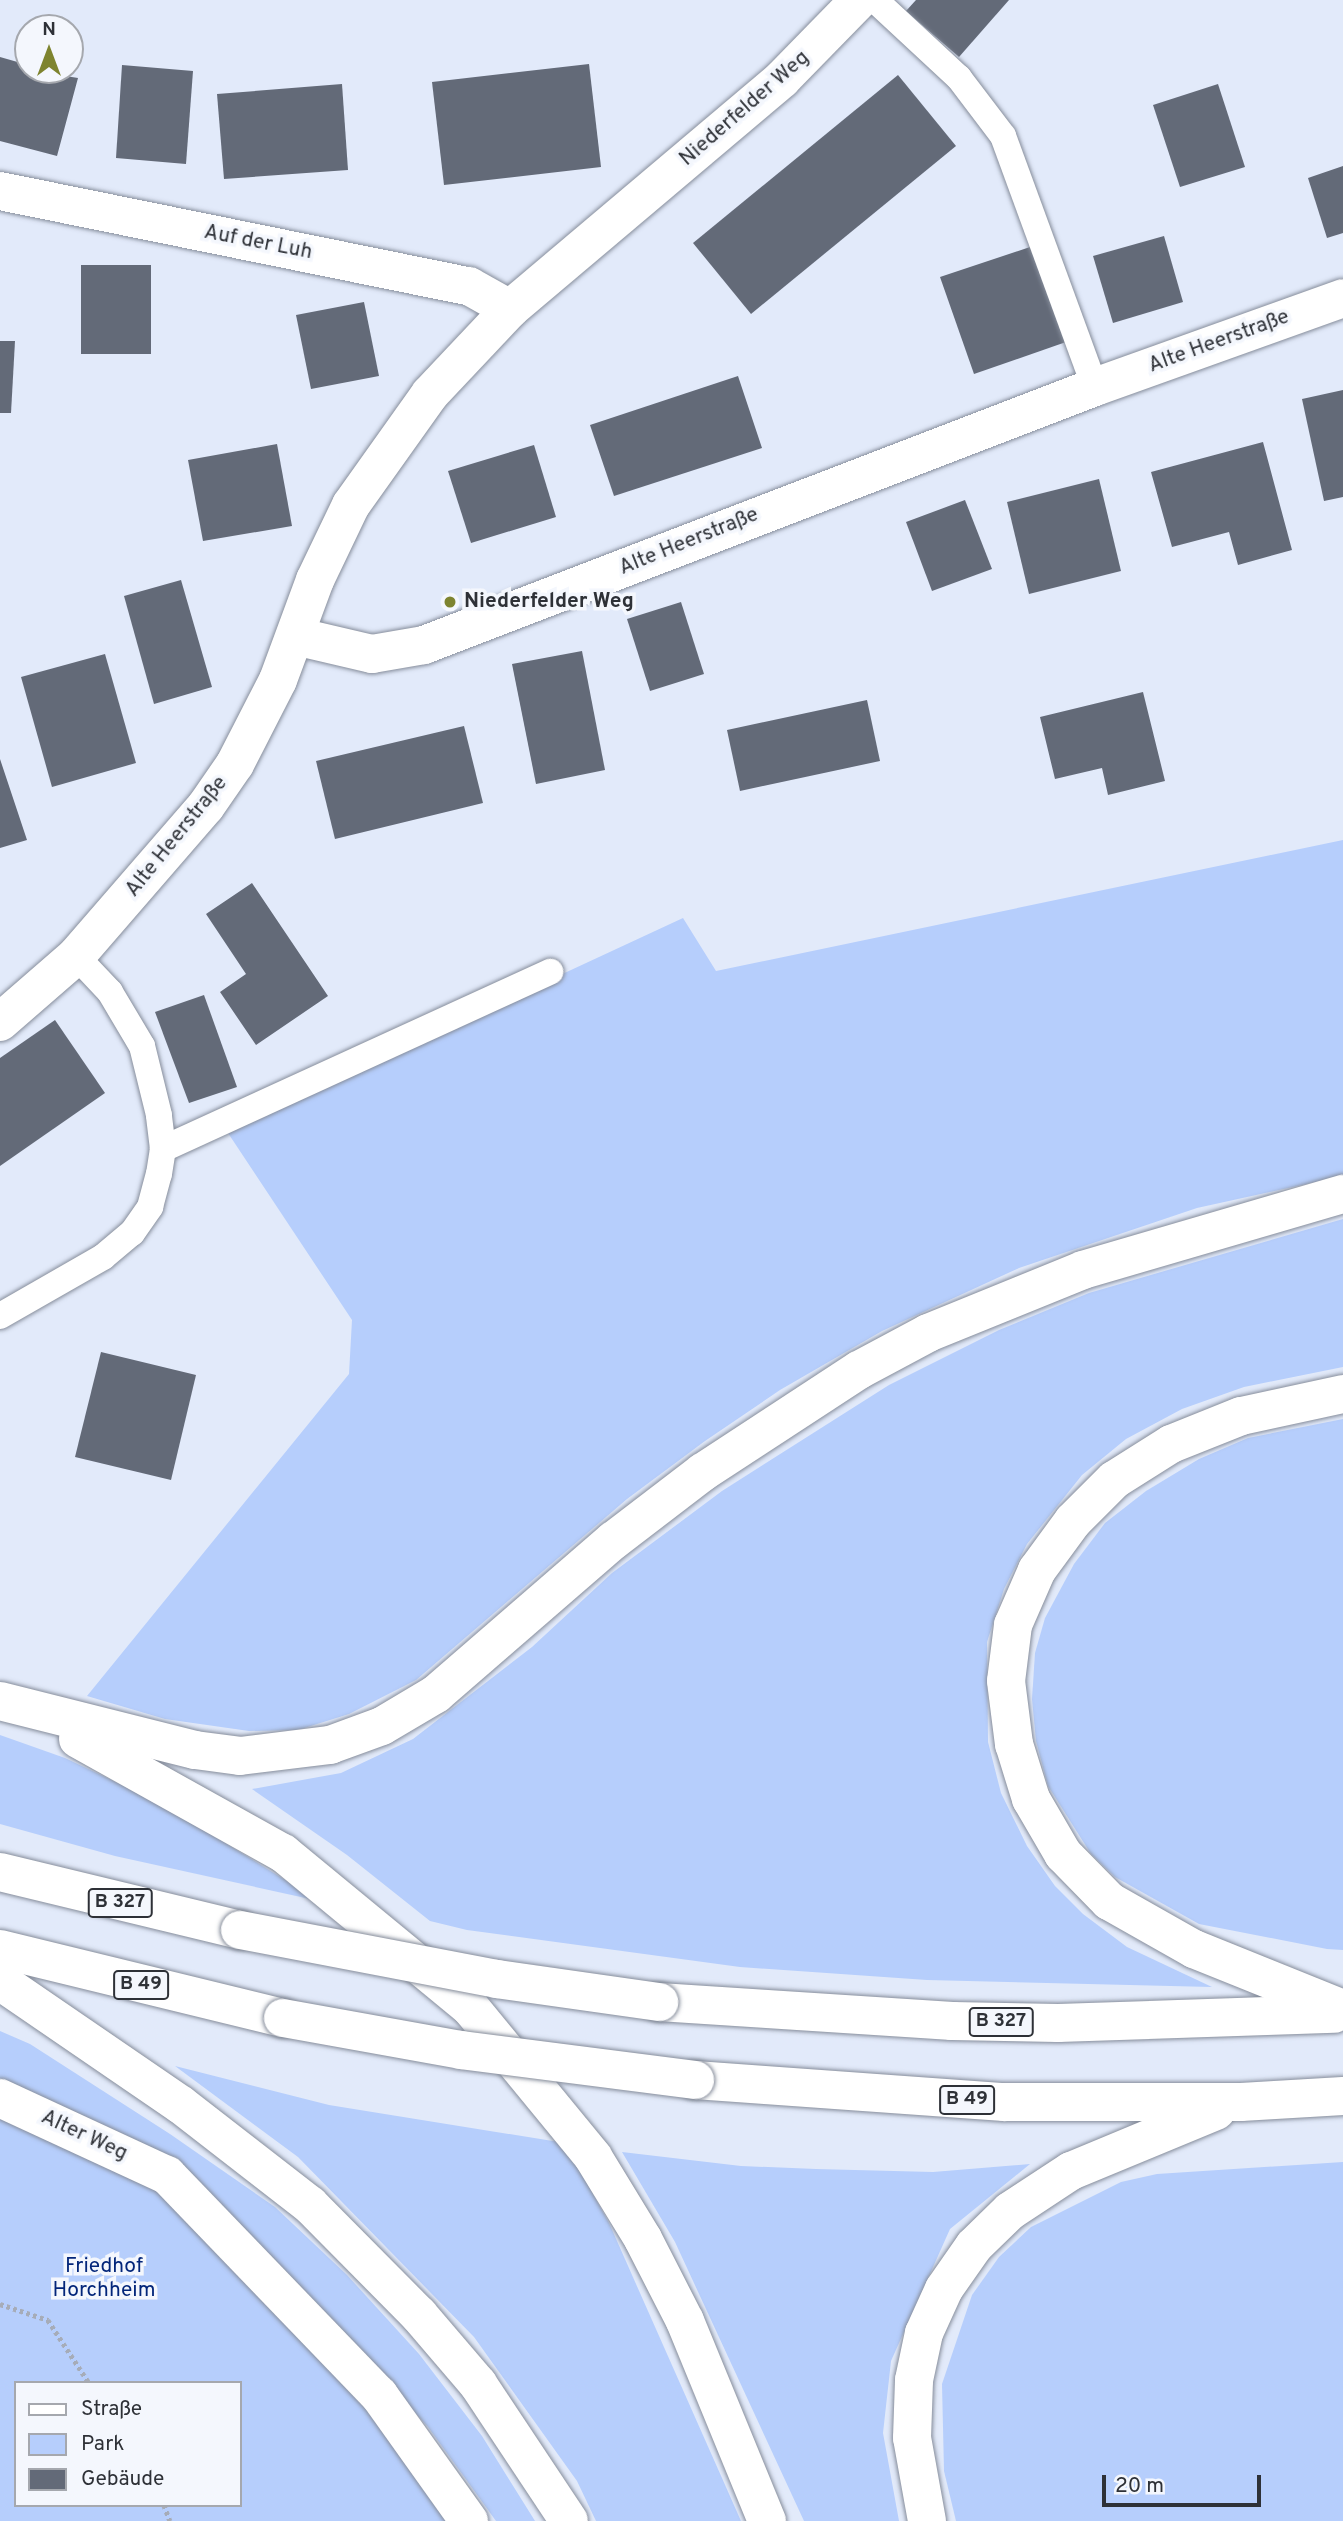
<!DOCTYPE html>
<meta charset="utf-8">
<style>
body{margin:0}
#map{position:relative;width:1343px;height:2521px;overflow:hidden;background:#e2eafa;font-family:Overpass,sans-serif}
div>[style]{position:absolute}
.green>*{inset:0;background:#b6cefc}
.building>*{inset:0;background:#636a78}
.path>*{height:4.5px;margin-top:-2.25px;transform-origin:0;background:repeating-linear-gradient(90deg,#a6acb8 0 3.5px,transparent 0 7px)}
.roads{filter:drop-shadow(0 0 2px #868d9b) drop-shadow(0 0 2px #868d9b)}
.lane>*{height:26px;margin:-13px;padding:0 13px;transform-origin:13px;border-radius:13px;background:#fff}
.street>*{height:38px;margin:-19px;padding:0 19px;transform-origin:19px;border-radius:19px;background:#fff}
.secondary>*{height:38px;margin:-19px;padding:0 19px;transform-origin:19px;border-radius:19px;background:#fff}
.highway>*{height:38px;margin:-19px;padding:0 19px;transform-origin:19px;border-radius:19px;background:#fff}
.bridges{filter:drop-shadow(0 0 2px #868d9b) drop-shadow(0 0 2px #868d9b)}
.highway-bridge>*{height:38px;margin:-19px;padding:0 19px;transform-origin:19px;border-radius:19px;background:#fff}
.dots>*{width:19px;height:19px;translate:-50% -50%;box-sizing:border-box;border:4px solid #f4f7fd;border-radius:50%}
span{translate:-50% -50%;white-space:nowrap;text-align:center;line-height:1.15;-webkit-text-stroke:7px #f4f7fd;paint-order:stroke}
.shield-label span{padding:2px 5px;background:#f4f7fd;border:2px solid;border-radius:5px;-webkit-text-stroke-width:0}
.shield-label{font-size:19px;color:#2e3137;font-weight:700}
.street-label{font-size:21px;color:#2e3137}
.poi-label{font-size:21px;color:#2e3137;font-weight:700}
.left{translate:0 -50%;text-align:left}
.park-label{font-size:21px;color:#03267a}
.legend{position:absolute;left:14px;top:2381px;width:228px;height:126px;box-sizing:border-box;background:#f4f7fd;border:2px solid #a5a8ae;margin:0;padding:9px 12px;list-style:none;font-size:21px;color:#2e3137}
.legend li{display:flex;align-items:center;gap:14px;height:35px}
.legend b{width:35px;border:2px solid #a5a8ae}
.north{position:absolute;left:14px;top:14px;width:70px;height:70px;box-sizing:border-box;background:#f4f7fd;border:2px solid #a5a8ae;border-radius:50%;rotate:0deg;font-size:19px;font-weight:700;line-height:28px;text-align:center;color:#2e3137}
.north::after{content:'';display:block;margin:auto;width:24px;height:32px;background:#7e842f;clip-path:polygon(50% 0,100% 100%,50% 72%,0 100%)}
.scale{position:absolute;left:1102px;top:2475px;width:159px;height:32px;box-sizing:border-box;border:4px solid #2e3137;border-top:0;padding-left:9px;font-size:21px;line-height:24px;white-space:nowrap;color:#2e3137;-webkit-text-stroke:5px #f4f7fd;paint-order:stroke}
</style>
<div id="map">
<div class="green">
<i style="clip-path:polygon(1343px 840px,1343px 1176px,1197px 1208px,1019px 1268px,882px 1331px,780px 1390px,705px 1441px,627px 1499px,416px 1680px,349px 1714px,298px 1730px,249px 1731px,165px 1719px,87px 1696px,349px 1374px,352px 1320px,226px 1130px,683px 918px,716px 971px)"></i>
<i style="clip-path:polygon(1343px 1219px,1343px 1367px,1244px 1387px,1182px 1409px,1126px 1439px,1082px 1475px,1027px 1544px,1004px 1589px,987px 1642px,988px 1742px,1001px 1793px,1027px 1846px,1055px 1886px,1083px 1914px,1127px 1947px,1212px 1987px,927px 1980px,740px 1967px,467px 1930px,430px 1921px,347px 1855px,252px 1789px,341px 1773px,413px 1739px,532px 1647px,612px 1573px,722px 1491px,889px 1385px,999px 1330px,1089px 1293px)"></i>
<i style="clip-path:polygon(1343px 1419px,1343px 1950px,1327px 1949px,1199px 1924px,1115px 1877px,1091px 1854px,1048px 1786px,1036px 1741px,1032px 1699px,1035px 1653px,1045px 1618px,1074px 1564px,1105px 1523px,1146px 1491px,1199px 1459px,1248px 1438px)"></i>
<i style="clip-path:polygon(0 1735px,65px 1758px,162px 1804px,319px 1901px,115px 1856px,0 1824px)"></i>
<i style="clip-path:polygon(0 2031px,30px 2044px,170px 2134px,275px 2207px,347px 2275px,419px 2354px,482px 2436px,535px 2521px,496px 2521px,428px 2427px,372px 2365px,176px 2166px,0 2081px)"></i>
<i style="clip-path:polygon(175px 2066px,329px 2105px,565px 2143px,609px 2223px,741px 2521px,596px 2521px,577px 2481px,474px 2337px,298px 2157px)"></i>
<i style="clip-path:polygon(evenodd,0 2113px,160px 2189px,367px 2411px,448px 2521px,0 2521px,0 2113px,16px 2383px,240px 2383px,240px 2505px,16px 2505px,16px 2383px)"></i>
<i style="clip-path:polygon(622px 2152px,741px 2166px,816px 2169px,933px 2172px,1030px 2164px,950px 2229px,891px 2361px,883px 2433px,899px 2521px,804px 2521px,675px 2242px)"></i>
<i style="clip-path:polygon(1343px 2162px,1343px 2521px,956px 2521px,944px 2471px,942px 2384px,972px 2295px,999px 2257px,1031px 2227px,1121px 2182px,1157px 2174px)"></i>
</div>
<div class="building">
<i style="clip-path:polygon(916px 0,1009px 0,959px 57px,906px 11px)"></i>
<i style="clip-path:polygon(0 57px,28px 65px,28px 70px,78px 78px,57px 156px,0 141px)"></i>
<i style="clip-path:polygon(589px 64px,601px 167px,444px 185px,432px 82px)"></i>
<i style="clip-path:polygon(122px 65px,193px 71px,186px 164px,116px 158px)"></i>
<i style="clip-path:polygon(898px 75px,956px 146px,751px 314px,693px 243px)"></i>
<i style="clip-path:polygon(342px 84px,348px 170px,224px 179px,217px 94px)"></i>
<i style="clip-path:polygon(1218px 84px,1245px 167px,1180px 187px,1153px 105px)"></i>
<i style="clip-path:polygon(1343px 166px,1343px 233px,1327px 238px,1308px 178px)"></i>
<i style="clip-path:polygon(1164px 236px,1183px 302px,1113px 323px,1093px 256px)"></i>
<i style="clip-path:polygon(1033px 246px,1066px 342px,974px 374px,940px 277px)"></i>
<i style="clip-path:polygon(81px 265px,151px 265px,151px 354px,81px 354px)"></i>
<i style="clip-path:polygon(364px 302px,379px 376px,311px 389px,296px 315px)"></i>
<i style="clip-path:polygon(0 341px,15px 341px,11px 413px,0 413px)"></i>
<i style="clip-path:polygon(738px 376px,762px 448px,614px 496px,590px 425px)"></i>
<i style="clip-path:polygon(1343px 390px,1343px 497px,1324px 501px,1302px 399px)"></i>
<i style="clip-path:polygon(1263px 442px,1292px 550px,1238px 565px,1229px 532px,1172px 547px,1151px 472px)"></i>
<i style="clip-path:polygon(277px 444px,292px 526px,203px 541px,188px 460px)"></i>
<i style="clip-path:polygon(534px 445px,556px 517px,471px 543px,448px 471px)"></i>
<i style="clip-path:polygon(1099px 479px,1121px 571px,1029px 594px,1007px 502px)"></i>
<i style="clip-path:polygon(965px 500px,992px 569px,932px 591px,906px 522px)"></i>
<i style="clip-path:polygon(181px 580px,212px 687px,154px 704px,124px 596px)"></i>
<i style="clip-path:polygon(681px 602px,704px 674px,650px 691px,627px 619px)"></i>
<i style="clip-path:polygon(582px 651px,605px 770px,536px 784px,512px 664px)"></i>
<i style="clip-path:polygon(105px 654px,136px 763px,52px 787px,21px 677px)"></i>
<i style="clip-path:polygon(1143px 692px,1165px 781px,1108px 795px,1102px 768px,1055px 779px,1040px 717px)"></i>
<i style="clip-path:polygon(867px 700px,880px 761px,740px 791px,727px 730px)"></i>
<i style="clip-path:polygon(464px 726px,483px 803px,335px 839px,316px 761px)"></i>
<i style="clip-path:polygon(0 759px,27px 840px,0 848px)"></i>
<i style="clip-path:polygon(252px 883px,328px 996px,256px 1045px,220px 992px,246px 974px,206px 914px)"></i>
<i style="clip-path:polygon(204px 995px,237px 1087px,189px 1103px,155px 1012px)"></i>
<i style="clip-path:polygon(55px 1020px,105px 1093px,0 1166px,0 1058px)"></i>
<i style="clip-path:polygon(101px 1352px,196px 1375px,171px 1480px,75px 1457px)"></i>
</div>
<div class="path">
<i style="left:0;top:2304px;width:51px;rotate:18.4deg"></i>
<i style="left:48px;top:2320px;width:75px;rotate:56.9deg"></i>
<i style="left:164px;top:2505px;width:17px;rotate:69deg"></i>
</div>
<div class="roads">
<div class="lane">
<i style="left:875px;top:0;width:115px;rotate:42.9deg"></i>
<i style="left:959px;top:78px;width:73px;rotate:52.8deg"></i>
<i style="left:1003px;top:136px;width:267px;rotate:69.9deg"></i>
<i style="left:163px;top:1149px;width:426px;rotate:-24.6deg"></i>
<i style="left:0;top:1316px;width:119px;rotate:-29.8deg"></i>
<i style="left:103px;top:1257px;width:38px;rotate:-40deg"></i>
<i style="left:132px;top:1233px;width:32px;rotate:-55deg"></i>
<i style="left:150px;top:1207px;width:34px;rotate:-75deg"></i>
<i style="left:159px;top:1174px;width:25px;rotate:-81deg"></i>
<i style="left:163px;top:1149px;width:34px;rotate:-97deg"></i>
<i style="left:159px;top:1115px;width:71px;rotate:-103.8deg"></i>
<i style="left:142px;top:1046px;width:63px;rotate:-120.7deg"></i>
<i style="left:110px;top:992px;width:50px;rotate:-133.4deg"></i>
</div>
<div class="street">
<i style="left:0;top:191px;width:479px;rotate:11.5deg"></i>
<i style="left:469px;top:286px;width:47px;rotate:29.3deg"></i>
<i style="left:0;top:2098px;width:184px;rotate:24.8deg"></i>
<i style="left:167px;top:2175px;width:306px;rotate:46.1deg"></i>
<i style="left:379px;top:2395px;width:155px;rotate:54.5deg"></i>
</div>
<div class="secondary">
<i style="left:295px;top:636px;width:79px;rotate:13.2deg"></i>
<i style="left:372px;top:654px;width:53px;rotate:-9.8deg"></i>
<i style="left:424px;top:645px;width:719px;rotate:-21.03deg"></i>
<i style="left:1095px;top:387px;width:263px;rotate:-19.7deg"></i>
<i style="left:0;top:1022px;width:101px;rotate:-41deg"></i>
<i style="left:76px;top:956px;width:198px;rotate:-49.1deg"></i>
<i style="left:206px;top:806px;width:51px;rotate:-55.4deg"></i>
<i style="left:235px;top:764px;width:94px;rotate:-62.9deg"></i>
<i style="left:278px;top:680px;width:107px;rotate:-69.7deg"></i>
<i style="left:315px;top:580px;width:83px;rotate:-64.4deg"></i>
<i style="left:351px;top:505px;width:136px;rotate:-54.6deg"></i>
<i style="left:430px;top:394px;width:117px;rotate:-46.7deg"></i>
<i style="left:510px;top:309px;width:356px;rotate:-40.2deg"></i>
<i style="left:782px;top:79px;width:110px;rotate:-45.7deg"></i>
</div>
<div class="highway">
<i style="left:1343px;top:1394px;width:104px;rotate:167.8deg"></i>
<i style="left:1241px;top:1416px;width:75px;rotate:158.2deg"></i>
<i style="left:1171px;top:1444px;width:67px;rotate:147.7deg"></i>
<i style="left:1114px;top:1480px;width:58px;rotate:135deg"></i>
<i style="left:1073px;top:1521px;width:61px;rotate:126.3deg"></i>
<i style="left:1037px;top:1570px;width:60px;rotate:113.6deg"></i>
<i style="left:1013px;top:1625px;width:56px;rotate:97.1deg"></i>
<i style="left:1006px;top:1681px;width:64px;rotate:82.8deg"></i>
<i style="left:1014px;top:1744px;width:58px;rotate:72.8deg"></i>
<i style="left:1031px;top:1799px;width:64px;rotate:59.8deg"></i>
<i style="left:1063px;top:1854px;width:66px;rotate:45.6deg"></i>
<i style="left:1109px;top:1901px;width:98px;rotate:29.5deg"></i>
<i style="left:1194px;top:1949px;width:161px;rotate:21.9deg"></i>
<i style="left:0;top:1701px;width:201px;rotate:14.1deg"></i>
<i style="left:195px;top:1750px;width:45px;rotate:7.6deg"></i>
<i style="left:240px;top:1756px;width:91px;rotate:-7deg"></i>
<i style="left:330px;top:1745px;width:55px;rotate:-20.1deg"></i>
<i style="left:382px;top:1726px;width:63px;rotate:-30.7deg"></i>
<i style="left:436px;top:1694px;width:235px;rotate:-40.9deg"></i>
<i style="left:614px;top:1540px;width:112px;rotate:-37.4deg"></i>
<i style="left:703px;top:1472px;width:186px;rotate:-33.2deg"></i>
<i style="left:859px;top:1370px;width:78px;rotate:-28.2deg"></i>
<i style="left:928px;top:1333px;width:167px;rotate:-22.1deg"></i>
<i style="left:1083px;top:1270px;width:271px;rotate:-16.3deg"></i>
<i style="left:78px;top:1739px;width:235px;rotate:29.1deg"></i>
<i style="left:283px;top:1853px;width:242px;rotate:39.5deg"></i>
<i style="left:470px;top:2007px;width:194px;rotate:50.6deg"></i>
<i style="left:593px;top:2157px;width:96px;rotate:58.6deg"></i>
<i style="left:643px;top:2239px;width:92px;rotate:62.9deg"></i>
<i style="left:685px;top:2321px;width:216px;rotate:67.7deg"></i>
<i style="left:0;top:1872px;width:247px;rotate:13.6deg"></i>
<i style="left:0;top:1949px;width:291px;rotate:13.7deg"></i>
<i style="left:0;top:1981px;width:219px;rotate:34.4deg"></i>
<i style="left:181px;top:2105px;width:163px;rotate:37.8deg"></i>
<i style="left:310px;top:2205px;width:155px;rotate:45.3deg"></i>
<i style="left:419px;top:2315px;width:91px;rotate:49.5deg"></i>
<i style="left:478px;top:2384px;width:164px;rotate:56.4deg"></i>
<i style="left:659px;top:2002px;width:294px;rotate:3.7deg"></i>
<i style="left:952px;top:2021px;width:106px;rotate:1.1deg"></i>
<i style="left:1058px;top:2023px;width:276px;rotate:-1.9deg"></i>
<i style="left:695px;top:2080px;width:310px;rotate:4.1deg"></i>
<i style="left:1004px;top:2102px;width:237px"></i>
<i style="left:1241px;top:2102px;width:102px;rotate:-3.4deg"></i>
<i style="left:927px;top:2521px;width:84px;rotate:-100.2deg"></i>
<i style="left:912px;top:2438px;width:58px;rotate:-88deg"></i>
<i style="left:914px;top:2380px;width:48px;rotate:-78deg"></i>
<i style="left:924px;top:2333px;width:48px;rotate:-65.6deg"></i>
<i style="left:944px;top:2289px;width:52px;rotate:-55.1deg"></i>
<i style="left:974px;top:2246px;width:50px;rotate:-44.2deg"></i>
<i style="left:1010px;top:2211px;width:73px;rotate:-33.3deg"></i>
<i style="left:1071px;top:2171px;width:157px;rotate:-22.5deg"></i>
</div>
</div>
<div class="bridges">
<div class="highway-bridge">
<i style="left:240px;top:1930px;width:262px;rotate:10.8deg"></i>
<i style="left:497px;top:1979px;width:164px;rotate:8.1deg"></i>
<i style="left:283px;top:2018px;width:181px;rotate:10.2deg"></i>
<i style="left:461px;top:2050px;width:236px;rotate:7.3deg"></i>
</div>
</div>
<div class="dots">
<i style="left:450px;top:602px;background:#7e842f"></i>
</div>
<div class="shield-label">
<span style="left:120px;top:1903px">B 327</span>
<span style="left:141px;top:1985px">B 49</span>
<span style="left:1001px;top:2022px">B 327</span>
<span style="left:967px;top:2100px">B 49</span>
</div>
<div class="street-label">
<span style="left:745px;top:109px;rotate:-41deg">Niederfelder Weg</span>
<span style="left:258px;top:243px;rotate:11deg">Auf der Luh</span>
<span style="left:1219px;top:342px;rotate:-20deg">Alte Heerstraße</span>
<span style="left:689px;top:542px;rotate:-22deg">Alte Heerstraße</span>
<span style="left:177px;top:837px;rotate:-51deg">Alte Heerstraße</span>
<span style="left:84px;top:2136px;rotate:25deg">Alter Weg</span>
</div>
<div class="poi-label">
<span class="left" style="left:464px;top:602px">Niederfelder Weg</span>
</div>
<div class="park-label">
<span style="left:104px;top:2279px">Friedhof<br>Horchheim</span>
</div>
<ul class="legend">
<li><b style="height:9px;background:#fff"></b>Straße</li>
<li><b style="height:19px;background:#b6cefc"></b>Park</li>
<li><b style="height:19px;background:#636a78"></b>Gebäude</li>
</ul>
<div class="north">N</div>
<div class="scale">20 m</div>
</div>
